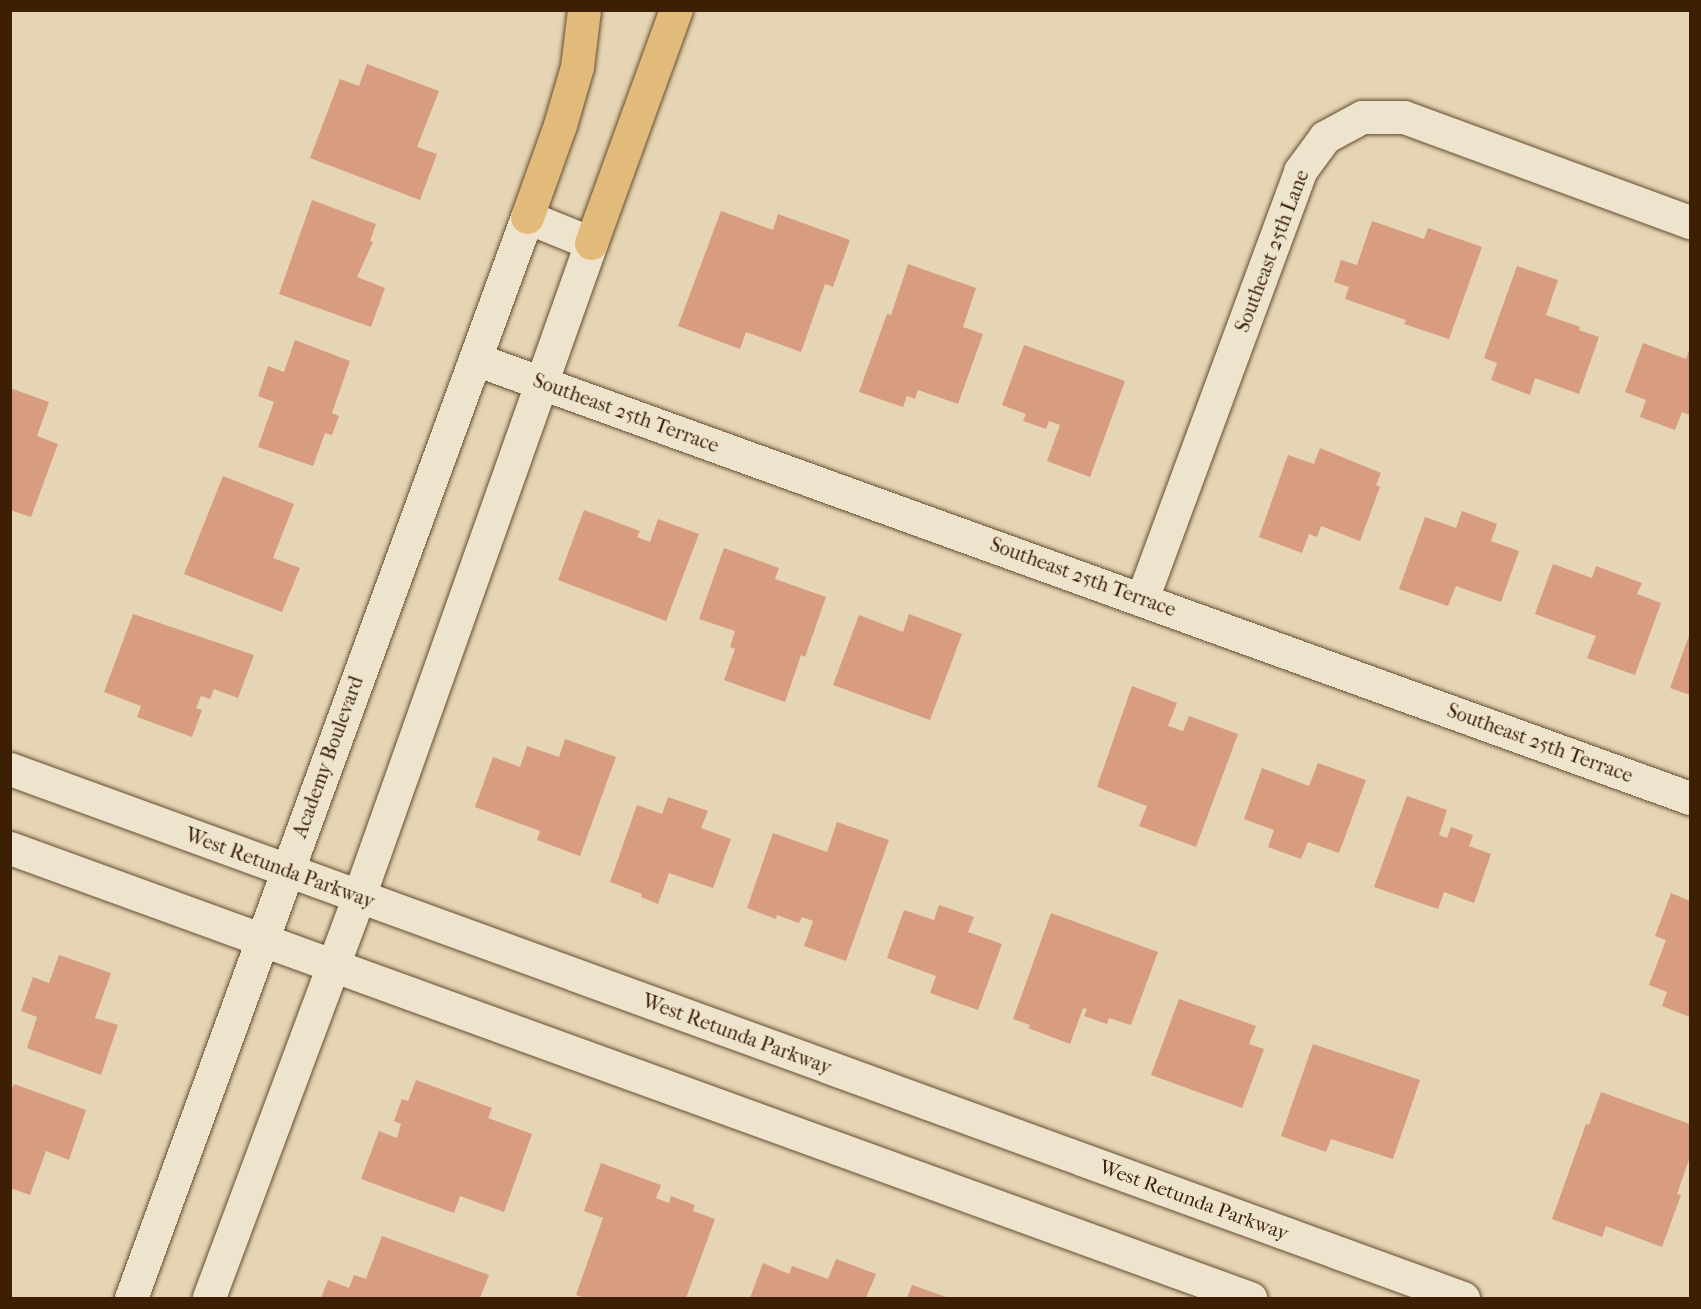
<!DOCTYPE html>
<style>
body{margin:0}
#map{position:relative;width:1701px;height:1309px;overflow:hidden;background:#e5d5b4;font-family:"IM FELL French Canon",serif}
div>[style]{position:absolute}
.building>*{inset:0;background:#d89c80}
.roads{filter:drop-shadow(0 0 2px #664c30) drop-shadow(0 0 2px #664c30)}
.street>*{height:33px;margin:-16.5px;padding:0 16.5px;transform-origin:16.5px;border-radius:16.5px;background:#eee4ce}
.secondary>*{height:33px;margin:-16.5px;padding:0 16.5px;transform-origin:16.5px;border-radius:16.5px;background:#eee4ce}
.highway>*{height:33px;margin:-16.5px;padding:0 16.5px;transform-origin:16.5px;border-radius:16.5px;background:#e2ba7a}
span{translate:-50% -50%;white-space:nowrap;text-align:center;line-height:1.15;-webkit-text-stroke:6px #eee4ce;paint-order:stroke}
.street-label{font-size:20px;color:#3c1f04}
.frame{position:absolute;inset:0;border:12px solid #3c1f04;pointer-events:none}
</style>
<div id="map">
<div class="building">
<i style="clip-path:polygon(367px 64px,439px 91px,417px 147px,437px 154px,420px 200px,310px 158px,340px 79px,359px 86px)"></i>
<i style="clip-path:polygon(312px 200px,376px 224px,370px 241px,373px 242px,357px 277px,385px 288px,371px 327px,279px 294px)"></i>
<i style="clip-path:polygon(721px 211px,773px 230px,778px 214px,850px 240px,833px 287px,825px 284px,801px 352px,746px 332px,740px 349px,678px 326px)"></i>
<i style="clip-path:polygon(1372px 221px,1424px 239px,1428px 228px,1482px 247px,1449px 339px,1404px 324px,1406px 320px,1345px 299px,1349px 287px,1334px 282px,1341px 260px,1357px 265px)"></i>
<i style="clip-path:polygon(908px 264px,976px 288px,963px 327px,983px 334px,958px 404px,918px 390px,915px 399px,907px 396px,903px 407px,859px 392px,887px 314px,891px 315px)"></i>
<i style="clip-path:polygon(1517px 266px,1558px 280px,1546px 315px,1580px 327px,1579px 330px,1599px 337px,1579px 394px,1535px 378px,1530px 395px,1491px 380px,1497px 363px,1484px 358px)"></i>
<i style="clip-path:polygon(295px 340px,350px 361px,332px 413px,339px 416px,332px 435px,325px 433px,313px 466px,258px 447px,274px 402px,258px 396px,268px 366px,284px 372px)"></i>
<i style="clip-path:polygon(1643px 343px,1686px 359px,1690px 348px,1690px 415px,1682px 412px,1675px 430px,1640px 417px,1646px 400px,1625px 392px)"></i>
<i style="clip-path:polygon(1024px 345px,1125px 381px,1090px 477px,1047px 461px,1060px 425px,1049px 421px,1046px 429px,1023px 421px,1026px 414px,1002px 405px)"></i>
<i style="clip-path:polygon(10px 388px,49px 402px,37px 436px,58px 444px,31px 517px,10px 510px)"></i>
<i style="clip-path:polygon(1320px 448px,1381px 473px,1376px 485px,1380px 487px,1360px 541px,1321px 526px,1317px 537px,1309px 534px,1302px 553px,1259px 537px,1288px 455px,1314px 464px)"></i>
<i style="clip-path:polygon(223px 476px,294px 504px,273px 558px,300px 568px,282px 612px,184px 574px)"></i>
<i style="clip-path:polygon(584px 510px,640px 531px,637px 537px,650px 542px,658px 519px,699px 534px,666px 621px,558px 580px)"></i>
<i style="clip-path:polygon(1462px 511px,1497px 524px,1491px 541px,1519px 551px,1501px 602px,1456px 586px,1448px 606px,1399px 589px,1425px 517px,1456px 528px)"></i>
<i style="clip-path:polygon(724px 548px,779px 568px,775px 579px,826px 597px,805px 657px,801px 655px,785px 702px,724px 680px,735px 649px,730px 647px,735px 631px,699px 619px)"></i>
<i style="clip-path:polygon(1553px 564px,1592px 578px,1596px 566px,1642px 583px,1637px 594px,1661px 603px,1635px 675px,1587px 658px,1596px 636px,1535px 614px)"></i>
<i style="clip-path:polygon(133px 614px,254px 655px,238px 698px,214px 689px,210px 699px,201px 696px,196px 708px,202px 710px,192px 737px,137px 717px,141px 706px,104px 692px)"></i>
<i style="clip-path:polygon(909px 614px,962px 634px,930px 720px,833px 685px,859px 615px,903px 632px)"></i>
<i style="clip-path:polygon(1690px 633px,1690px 695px,1670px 688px)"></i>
<i style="clip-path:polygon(1132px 686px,1177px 703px,1168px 726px,1183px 731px,1189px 716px,1238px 734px,1196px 847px,1139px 826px,1147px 806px,1097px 787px)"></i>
<i style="clip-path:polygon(565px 739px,616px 757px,580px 856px,537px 840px,540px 831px,475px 807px,493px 757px,520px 767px,527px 746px,559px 757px)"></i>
<i style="clip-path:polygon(1318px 763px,1366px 780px,1339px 853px,1308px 842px,1301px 859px,1268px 847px,1274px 830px,1244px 819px,1262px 768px,1309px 786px)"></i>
<i style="clip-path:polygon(1407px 796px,1447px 810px,1439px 835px,1447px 838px,1451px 827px,1473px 835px,1469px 846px,1491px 854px,1474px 903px,1444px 892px,1438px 909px,1374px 887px)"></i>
<i style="clip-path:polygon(668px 797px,708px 811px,701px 828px,731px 839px,713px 888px,669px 873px,658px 904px,641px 897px,642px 894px,610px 882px,637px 805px,662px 814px)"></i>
<i style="clip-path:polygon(837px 822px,889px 840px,846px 961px,804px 946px,813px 921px,802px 917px,799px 923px,777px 915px,776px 919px,747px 908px,773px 833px,827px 852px)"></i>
<i style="clip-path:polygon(1671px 893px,1690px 901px,1690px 1017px,1662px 1006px,1667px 992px,1649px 985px,1666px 940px,1655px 936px)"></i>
<i style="clip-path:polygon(939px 905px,974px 917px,968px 932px,1002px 944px,978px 1010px,930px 993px,936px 976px,887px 958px,904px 910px,934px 920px)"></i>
<i style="clip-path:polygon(1051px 913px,1158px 952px,1131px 1025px,1109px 1018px,1107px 1024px,1084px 1016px,1087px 1009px,1083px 1008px,1070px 1044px,1028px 1028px,1030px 1025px,1013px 1019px)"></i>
<i style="clip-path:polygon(59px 955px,111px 973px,95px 1018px,118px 1025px,101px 1075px,27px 1048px,37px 1017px,21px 1011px,33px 977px,49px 983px)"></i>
<i style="clip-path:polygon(1179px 999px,1256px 1026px,1249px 1044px,1264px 1049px,1242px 1108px,1151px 1075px)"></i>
<i style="clip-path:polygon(1313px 1044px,1420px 1080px,1393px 1159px,1331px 1139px,1326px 1152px,1281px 1136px)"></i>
<i style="clip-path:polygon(416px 1080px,492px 1108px,488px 1118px,532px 1134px,504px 1212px,460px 1196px,454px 1213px,361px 1179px,379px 1131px,397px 1138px,401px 1124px,394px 1121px,402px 1099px,408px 1101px)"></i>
<i style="clip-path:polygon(14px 1084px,86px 1110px,69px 1160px,46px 1151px,30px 1195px,10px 1188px,10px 1086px,13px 1087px)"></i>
<i style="clip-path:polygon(1601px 1092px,1690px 1124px,1690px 1157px,1677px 1194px,1681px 1195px,1662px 1247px,1606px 1226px,1602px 1237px,1552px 1219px,1586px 1124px,1589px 1125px)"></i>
<i style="clip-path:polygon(601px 1163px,661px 1185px,656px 1198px,669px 1203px,671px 1196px,695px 1205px,693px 1211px,715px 1219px,686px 1298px,586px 1298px,576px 1295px,603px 1218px,584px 1211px)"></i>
<i style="clip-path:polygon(382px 1236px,489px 1275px,480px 1298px,321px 1298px,328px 1280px,349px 1288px,354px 1275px,366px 1279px)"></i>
<i style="clip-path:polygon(836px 1259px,876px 1274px,866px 1298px,750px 1298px,763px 1263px,789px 1274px,792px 1266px,828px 1279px)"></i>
<i style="clip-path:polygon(912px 1285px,949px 1298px,907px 1298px)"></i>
</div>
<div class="roads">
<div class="street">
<i style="left:475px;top:359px;width:1292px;rotate:19.87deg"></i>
<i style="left:1142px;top:599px;width:456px;rotate:-69.7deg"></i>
<i style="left:1300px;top:171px;width:42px;rotate:-53.7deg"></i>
<i style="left:1325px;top:137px;width:42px;rotate:-28.4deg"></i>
<i style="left:1362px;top:117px;width:42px"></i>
<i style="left:1404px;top:117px;width:305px;rotate:20.2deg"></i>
<i style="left:359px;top:896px;width:1175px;rotate:20.01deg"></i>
<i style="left:332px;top:965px;width:977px;rotate:19.94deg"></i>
</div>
<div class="secondary">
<i style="left:10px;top:769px;width:371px;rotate:20deg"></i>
<i style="left:10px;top:848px;width:343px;rotate:20deg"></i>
<i style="left:131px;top:1298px;width:1151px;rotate:-69.88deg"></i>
<i style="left:527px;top:217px;width:69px;rotate:22.1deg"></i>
<i style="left:591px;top:243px;width:693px;rotate:109.56deg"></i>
<i style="left:359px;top:896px;width:429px;rotate:110.5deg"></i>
</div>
<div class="highway">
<i style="left:527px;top:217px;width:98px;rotate:-70.3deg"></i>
<i style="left:560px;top:125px;width:60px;rotate:-73.7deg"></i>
<i style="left:577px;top:67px;width:57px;rotate:-83deg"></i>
<i style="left:591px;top:243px;width:248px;rotate:-70deg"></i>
</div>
</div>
<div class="street-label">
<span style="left:1272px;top:251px;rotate:-69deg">Southeast 25th Lane</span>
<span style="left:626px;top:413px;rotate:20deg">Southeast 25th Terrace</span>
<span style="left:1083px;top:577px;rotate:20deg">Southeast 25th Terrace</span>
<span style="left:1540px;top:743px;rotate:20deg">Southeast 25th Terrace</span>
<span style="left:328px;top:757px;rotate:-70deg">Academy Boulevard</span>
<span style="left:280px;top:868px;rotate:20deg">West Retunda Parkway</span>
<span style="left:737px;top:1034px;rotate:20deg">West Retunda Parkway</span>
<span style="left:1194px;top:1200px;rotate:20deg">West Retunda Parkway</span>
</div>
<div class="frame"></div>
</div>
